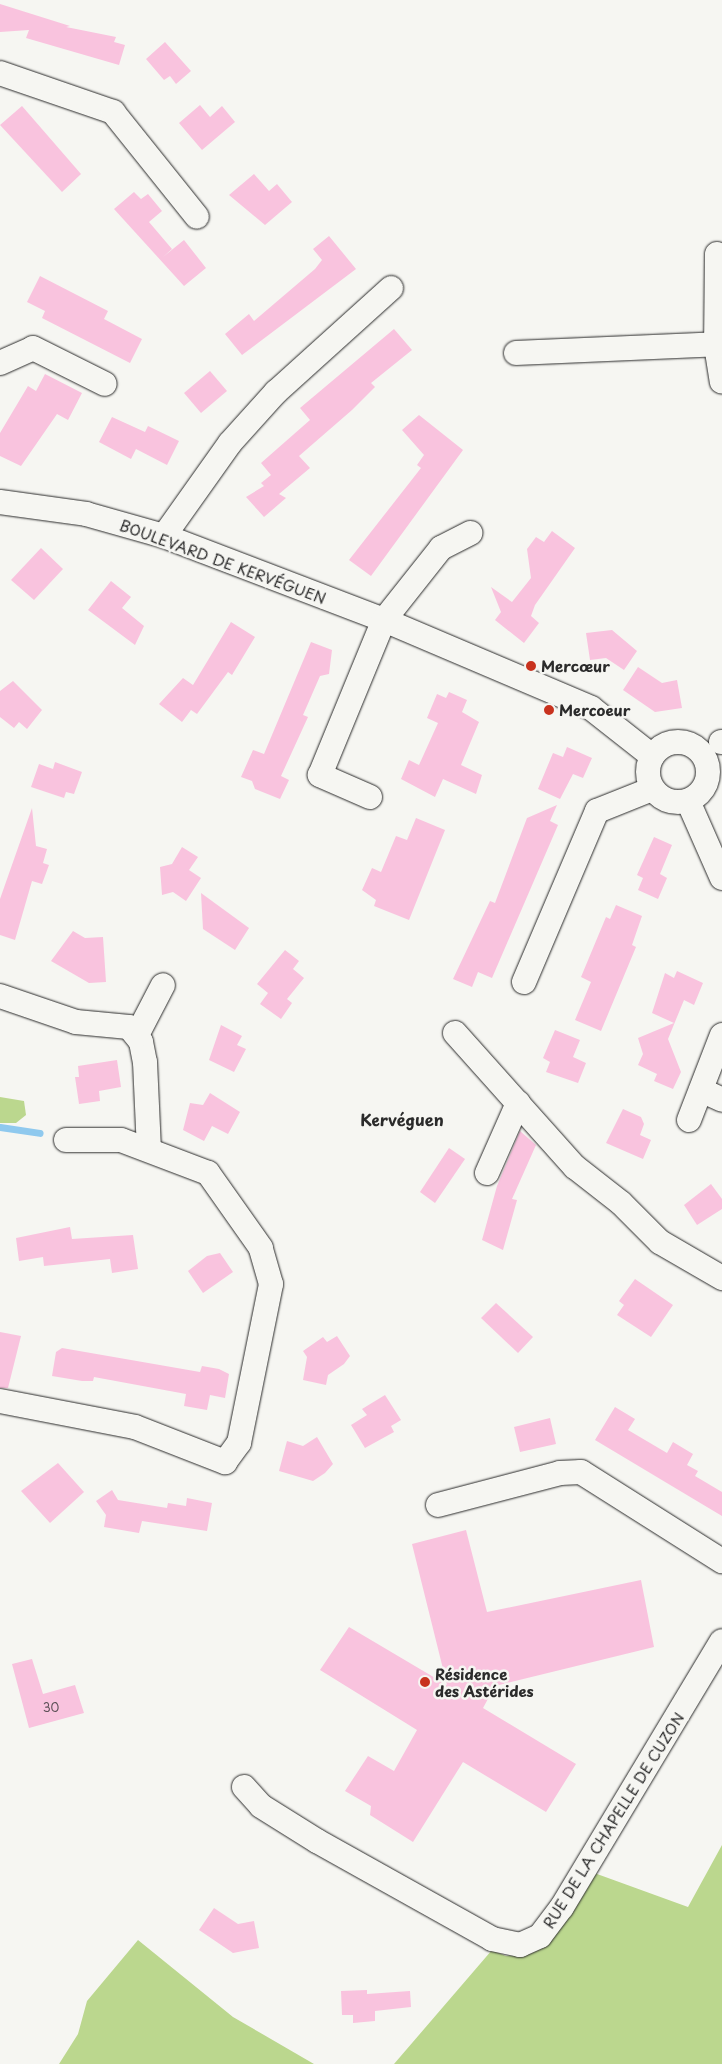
<!DOCTYPE html>
<meta charset="utf-8">
<style>
body{margin:0}
#map{position:relative;width:722px;height:2064px;overflow:hidden;background:#f6f6f2;font-family:"Playpen Sans",sans-serif}
div>[style]{position:absolute}
.green>*{inset:0;background:#bbd78e}
.stream>*{height:7px;margin:-3.5px;padding:0 3.5px;transform-origin:3.5px;border-radius:3.5px;background:#8fc9ee}
.building>*{inset:0;background:#f9c3de}
.roads{filter:drop-shadow(0 0 1px #2b2b2b) drop-shadow(0 0 1px #2b2b2b)}
.minor>*{height:24px;margin:-12px;padding:0 12px;transform-origin:12px;border-radius:12px;background:#f6f6f2}
.minor>.ring{margin:-12px;padding:0;box-sizing:content-box;background:none;border:24px solid #f6f6f2;border-radius:50%}
.dots>*{width:14px;height:14px;translate:-50% -50%;box-sizing:border-box;border:2px solid #f6f6f2;border-radius:50%}
span{translate:-50% -50%;white-space:nowrap;text-align:center;line-height:1.15;-webkit-text-stroke:5px #f6f6f2;paint-order:stroke}
.number-label{font-size:12px;color:#5e5158}
.number-label span{-webkit-text-stroke-width:0}
.street-label{font-size:15px;color:#2b2b2b}
.poi-label{font-size:15px;color:#2b2b2b;font-weight:700}
.left{translate:0 -50%;text-align:left}
.neighbourhood-label{font-size:16px;color:#2b2b2b;font-weight:700}
</style>
<div id="map">
<div class="green">
<i style="clip-path:polygon(0 1097px,24px 1101px,26px 1115px,16px 1123px,0 1123px)"></i>
<i style="clip-path:polygon(722px 1845px,722px 2064px,394px 2064px,492px 1950px,506px 1956px,533px 1952px,535px 1926px,575px 1866px,688px 1907px)"></i>
<i style="clip-path:polygon(138px 1940px,233px 2017px,314px 2064px,59px 2064px,78px 2034px,87px 2001px)"></i>
</div>
<div class="stream">
<i style="left:0;top:1127px;width:40px;rotate:8.5deg"></i>
</div>
<div class="building">
<i style="clip-path:polygon(0 4px,70px 26px,66px 27px,116px 37px,114px 42px,125px 45px,119px 65px,26px 38px,29px 30px,0 32px)"></i>
<i style="clip-path:polygon(165px 42px,191px 71px,176px 84px,170px 76px,164px 80px,146px 59px)"></i>
<i style="clip-path:polygon(200px 105px,210px 117px,222px 106px,235px 122px,202px 150px,179px 123px)"></i>
<i style="clip-path:polygon(22px 106px,81px 174px,62px 192px,0 125px)"></i>
<i style="clip-path:polygon(254px 174px,269px 191px,277px 184px,292px 202px,265px 225px,229px 195px)"></i>
<i style="clip-path:polygon(134px 192px,141px 199px,148px 194px,162px 211px,149px 222px,172px 249px,163px 257px,184px 240px,206px 268px,184px 286px,114px 209px)"></i>
<i style="clip-path:polygon(329px 236px,356px 269px,242px 355px,225px 334px,249px 314px,254px 321px,315px 269px,322px 260px,313px 249px)"></i>
<i style="clip-path:polygon(40px 276px,108px 311px,104px 319px,142px 339px,130px 363px,42px 318px,45px 311px,27px 302px)"></i>
<i style="clip-path:polygon(394px 329px,412px 350px,371px 383px,375px 387px,352px 410px,299px 456px,310px 468px,279px 494px,286px 498px,264px 517px,246px 497px,264px 486px,261px 483px,271px 475px,261px 463px,310px 420px,300px 408px)"></i>
<i style="clip-path:polygon(210px 371px,227px 391px,201px 413px,184px 393px)"></i>
<i style="clip-path:polygon(45px 374px,82px 393px,68px 420px,57px 414px,21px 466px,0 456px,0 433px,28px 386px,36px 391px)"></i>
<i style="clip-path:polygon(419px 415px,463px 450px,371px 576px,349px 560px,421px 468px,417px 465px,424px 455px,402px 430px)"></i>
<i style="clip-path:polygon(112px 417px,145px 432px,148px 426px,179px 441px,167px 465px,136px 449px,131px 459px,99px 442px)"></i>
<i style="clip-path:polygon(552px 531px,575px 548px,535px 605px,531px 616px,539px 623px,524px 643px,495px 620px,501px 612px,491px 587px,512px 602px,531px 578px,527px 549px,536px 537px,544px 542px)"></i>
<i style="clip-path:polygon(41px 548px,63px 569px,34px 600px,11px 580px)"></i>
<i style="clip-path:polygon(111px 581px,131px 597px,122px 608px,144px 626px,135px 645px,88px 610px)"></i>
<i style="clip-path:polygon(231px 622px,255px 637px,232px 675px,228px 672px,197px 714px,191px 710px,182px 722px,159px 704px,183px 678px,193px 685px)"></i>
<i style="clip-path:polygon(612px 630px,637px 651px,624px 670px,606px 658px,590px 660px,586px 633px)"></i>
<i style="clip-path:polygon(311px 642px,332px 650px,329px 674px,320px 676px,303px 715px,308px 717px,281px 776px,289px 780px,280px 799px,255px 789px,252px 781px,241px 777px,253px 750px,264px 754px)"></i>
<i style="clip-path:polygon(638px 667px,662px 683px,677px 680px,682px 708px,655px 712px,623px 690px)"></i>
<i style="clip-path:polygon(13px 681px,42px 710px,27px 729px,19px 722px,14px 728px,0 717px,0 691px)"></i>
<i style="clip-path:polygon(449px 692px,467px 700px,462px 712px,479px 722px,461px 765px,482px 775px,476px 794px,443px 779px,435px 797px,401px 779px,409px 760px,419px 765px,438px 723px,427px 718px,437px 694px,446px 698px)"></i>
<i style="clip-path:polygon(567px 747px,592px 758px,583px 778px,573px 774px,560px 799px,538px 789px,553px 753px,563px 757px)"></i>
<i style="clip-path:polygon(55px 762px,82px 772px,74px 794px,66px 792px,64px 798px,31px 787px,39px 764px,53px 769px)"></i>
<i style="clip-path:polygon(557px 805px,550px 821px,558px 825px,492px 978px,478px 972px,472px 987px,453px 979px,490px 901px,495px 903px,527px 818px)"></i>
<i style="clip-path:polygon(32px 808px,36px 846px,47px 849px,43px 863px,49px 865px,42px 884px,32px 881px,15px 940px,0 935px,0 899px)"></i>
<i style="clip-path:polygon(416px 818px,445px 830px,409px 920px,374px 906px,376px 900px,362px 890px,372px 868px,381px 872px,396px 836px,407px 840px)"></i>
<i style="clip-path:polygon(654px 837px,672px 845px,660px 874px,667px 878px,658px 899px,638px 890px,643px 878px,637px 875px)"></i>
<i style="clip-path:polygon(182px 847px,198px 857px,189px 870px,201px 878px,186px 901px,173px 892px,162px 895px,160px 867px,172px 864px)"></i>
<i style="clip-path:polygon(201px 893px,249px 928px,235px 950px,203px 929px)"></i>
<i style="clip-path:polygon(616px 905px,642px 916px,632px 945px,636px 947px,601px 1031px,575px 1020px,591px 982px,581px 977px,606px 917px,610px 919px)"></i>
<i style="clip-path:polygon(73px 931px,85px 938px,103px 937px,106px 982px,89px 983px,51px 961px)"></i>
<i style="clip-path:polygon(285px 950px,299px 961px,293px 969px,304px 978px,287px 999px,292px 1003px,281px 1019px,260px 1004px,268px 993px,257px 984px)"></i>
<i style="clip-path:polygon(677px 971px,703px 983px,694px 1005px,684px 1000px,668px 1039px,681px 1072px,673px 1089px,654px 1081px,657px 1074px,638px 1065px,643px 1054px,638px 1038px,674px 1023px,652px 1013px,665px 973px,674px 978px)"></i>
<i style="clip-path:polygon(221px 1025px,242px 1036px,237px 1045px,246px 1049px,234px 1072px,209px 1060px)"></i>
<i style="clip-path:polygon(555px 1030px,580px 1040px,573px 1057px,586px 1063px,578px 1083px,546px 1072px,550px 1062px,543px 1058px)"></i>
<i style="clip-path:polygon(117px 1060px,121px 1087px,99px 1091px,100px 1101px,79px 1104px,75px 1077px,79px 1077px,78px 1066px)"></i>
<i style="clip-path:polygon(210px 1093px,240px 1112px,228px 1134px,212px 1126px,204px 1141px,183px 1130px,190px 1103px,203px 1105px)"></i>
<i style="clip-path:polygon(623px 1109px,641px 1117px,644px 1124px,640px 1135px,651px 1140px,643px 1159px,606px 1143px)"></i>
<i style="clip-path:polygon(520px 1131px,536px 1145px,512px 1199px,517px 1200px,503px 1250px,482px 1240px,497px 1186px)"></i>
<i style="clip-path:polygon(449px 1148px,465px 1159px,435px 1203px,420px 1192px)"></i>
<i style="clip-path:polygon(711px 1184px,722px 1199px,722px 1209px,697px 1225px,684px 1205px)"></i>
<i style="clip-path:polygon(70px 1227px,72px 1239px,133px 1235px,138px 1269px,112px 1273px,110px 1259px,44px 1266px,43px 1257px,19px 1261px,16px 1238px)"></i>
<i style="clip-path:polygon(220px 1253px,233px 1272px,203px 1293px,188px 1271px,207px 1256px)"></i>
<i style="clip-path:polygon(635px 1279px,673px 1305px,651px 1337px,617px 1315px,624px 1305px,619px 1301px)"></i>
<i style="clip-path:polygon(496px 1303px,533px 1337px,518px 1353px,481px 1318px)"></i>
<i style="clip-path:polygon(0 1332px,21px 1336px,8px 1388px,0 1388px)"></i>
<i style="clip-path:polygon(337px 1336px,350px 1356px,344px 1364px,328px 1375px,326px 1385px,303px 1380px,307px 1357px,303px 1351px,323px 1337px,327px 1342px)"></i>
<i style="clip-path:polygon(62px 1348px,200px 1372px,202px 1366px,219px 1369px,229px 1374px,225px 1398px,210px 1395px,207px 1410px,184px 1406px,186px 1394px,94px 1377px,93px 1381px,82px 1381px,52px 1376px,56px 1352px)"></i>
<i style="clip-path:polygon(385px 1395px,401px 1420px,391px 1426px,394px 1432px,365px 1448px,351px 1425px,367px 1415px,362px 1409px)"></i>
<i style="clip-path:polygon(615px 1407px,635px 1419px,628px 1430px,667px 1453px,673px 1442px,693px 1454px,687px 1465px,698px 1471px,695px 1476px,722px 1492px,722px 1516px,595px 1440px)"></i>
<i style="clip-path:polygon(550px 1418px,556px 1444px,520px 1452px,514px 1427px)"></i>
<i style="clip-path:polygon(317px 1437px,333px 1464px,325px 1473px,313px 1481px,279px 1471px,287px 1441px,303px 1446px)"></i>
<i style="clip-path:polygon(58px 1463px,84px 1492px,50px 1523px,21px 1491px)"></i>
<i style="clip-path:polygon(112px 1490px,118px 1500px,167px 1508px,168px 1503px,186px 1506px,187px 1498px,212px 1503px,207px 1531px,142px 1521px,139px 1533px,104px 1527px,106px 1515px,96px 1501px)"></i>
<i style="clip-path:polygon(466px 1530px,487px 1612px,641px 1580px,654px 1647px,495px 1686px,483px 1708px,576px 1764px,546px 1812px,463px 1762px,413px 1842px,370px 1815px,371px 1806px,345px 1791px,368px 1756px,394px 1771px,417px 1730px,320px 1670px,349px 1627px,447px 1685px,412px 1544px)"></i>
<i style="clip-path:polygon(32px 1659px,43px 1694px,75px 1685px,84px 1713px,29px 1728px,12px 1664px)"></i>
<i style="clip-path:polygon(214px 1908px,238px 1924px,254px 1921px,259px 1948px,233px 1953px,199px 1930px)"></i>
<i style="clip-path:polygon(367px 1990px,367px 1994px,410px 1991px,411px 2007px,375px 2011px,375px 2021px,353px 2023px,353px 2015px,342px 2015px,341px 1991px)"></i>
</div>
<div class="roads">
<div class="minor">
<i style="left:0;top:73px;width:120px;rotate:19deg"></i>
<i style="left:113px;top:112px;width:134px;rotate:51.3deg"></i>
<i style="left:717px;top:254px;width:91px;rotate:90.6deg"></i>
<i style="left:716px;top:345px;width:37px;rotate:81deg"></i>
<i style="left:516px;top:353px;width:206px;rotate:-2.5deg"></i>
<i style="left:0;top:363px;width:36px;rotate:-24deg"></i>
<i style="left:33px;top:348px;width:80px;rotate:26.6deg"></i>
<i style="left:0;top:502px;width:87px;rotate:7.9deg"></i>
<i style="left:86px;top:514px;width:81px;rotate:15.8deg"></i>
<i style="left:164px;top:536px;width:235px;rotate:20.9deg"></i>
<i style="left:384px;top:620px;width:225px;rotate:23deg"></i>
<i style="left:591px;top:708px;width:78px;rotate:38.2deg"></i>
<i style="left:164px;top:536px;width:114px;rotate:-54.6deg"></i>
<i style="left:230px;top:443px;width:69px;rotate:-48deg"></i>
<i style="left:276px;top:392px;width:155px;rotate:-42.1deg"></i>
<i class="ring" style="left:648px;top:742px;width:36px;height:36px"></i>
<i style="left:721px;top:742px;width:1px"></i>
<i style="left:370px;top:797px;width:55px;rotate:-156.3deg"></i>
<i style="left:320px;top:775px;width:168px;rotate:-67.6deg"></i>
<i style="left:384px;top:620px;width:92px;rotate:-51.6deg"></i>
<i style="left:441px;top:548px;width:33px;rotate:-27deg"></i>
<i style="left:688px;top:801px;width:84px;rotate:66.2deg"></i>
<i style="left:524px;top:982px;width:186px;rotate:-66.9deg"></i>
<i style="left:597px;top:811px;width:59px;rotate:-21.8deg"></i>
<i style="left:0;top:996px;width:80px;rotate:18.9deg"></i>
<i style="left:76px;top:1022px;width:53px;rotate:5.4deg"></i>
<i style="left:129px;top:1027px;width:19px;rotate:51deg"></i>
<i style="left:141px;top:1042px;width:20px;rotate:79deg"></i>
<i style="left:145px;top:1062px;width:87px;rotate:87.4deg"></i>
<i style="left:455px;top:1033px;width:180px;rotate:48.2deg"></i>
<i style="left:575px;top:1167px;width:58px;rotate:38deg"></i>
<i style="left:621px;top:1203px;width:55px;rotate:45deg"></i>
<i style="left:660px;top:1242px;width:72px;rotate:30.1deg"></i>
<i style="left:137px;top:1035px;width:56px;rotate:-62.5deg"></i>
<i style="left:701px;top:1090px;width:23px;rotate:25deg"></i>
<i style="left:689px;top:1120px;width:91px;rotate:-68.8deg"></i>
<i style="left:487px;top:1173px;width:77px;rotate:-66.1deg"></i>
<i style="left:0;top:1401px;width:137px;rotate:10.9deg"></i>
<i style="left:135px;top:1427px;width:97px;rotate:21.3deg"></i>
<i style="left:225px;top:1462px;width:24px;rotate:-54deg"></i>
<i style="left:239px;top:1443px;width:162px;rotate:-78.6deg"></i>
<i style="left:271px;top:1284px;width:37px;rotate:-106deg"></i>
<i style="left:261px;top:1248px;width:92px;rotate:-125.2deg"></i>
<i style="left:208px;top:1173px;width:93px;rotate:-159.2deg"></i>
<i style="left:121px;top:1140px;width:55px;rotate:180deg"></i>
<i style="left:438px;top:1505px;width:126px;rotate:-14.7deg"></i>
<i style="left:560px;top:1473px;width:21px;rotate:-3deg"></i>
<i style="left:581px;top:1472px;width:167px;rotate:32.3deg"></i>
<i style="left:244px;top:1787px;width:25px;rotate:48deg"></i>
<i style="left:261px;top:1806px;width:66px;rotate:32deg"></i>
<i style="left:317px;top:1841px;width:201px;rotate:29.2deg"></i>
<i style="left:492px;top:1939px;width:29px;rotate:12deg"></i>
<i style="left:520px;top:1945px;width:22px;rotate:-24deg"></i>
<i style="left:540px;top:1936px;width:36px;rotate:-53deg"></i>
<i style="left:562px;top:1907px;width:310px;rotate:-59deg"></i>
</div>
</div>
<div class="dots">
<i style="left:531px;top:666px;background:#c8321e"></i>
<i style="left:549px;top:710px;background:#c8321e"></i>
<i style="left:425px;top:1682px;background:#c8321e"></i>
</div>
<div class="number-label">
<span style="left:51px;top:1708px">30</span>
</div>
<div class="street-label">
<span style="left:223px;top:561px;rotate:20deg">BOULEVARD DE KERVÉGUEN</span>
<span style="left:613px;top:1820px;rotate:-58deg">RUE DE LA CHAPELLE DE CUZON</span>
</div>
<div class="poi-label">
<span class="left" style="left:541px;top:666px">Mercœur</span>
<span class="left" style="left:559px;top:710px">Mercoeur</span>
<span class="left" style="left:435px;top:1682px">Résidence<br>des Astérides</span>
</div>
<div class="neighbourhood-label">
<span style="left:402px;top:1119px">Kervéguen</span>
</div>
</div>
